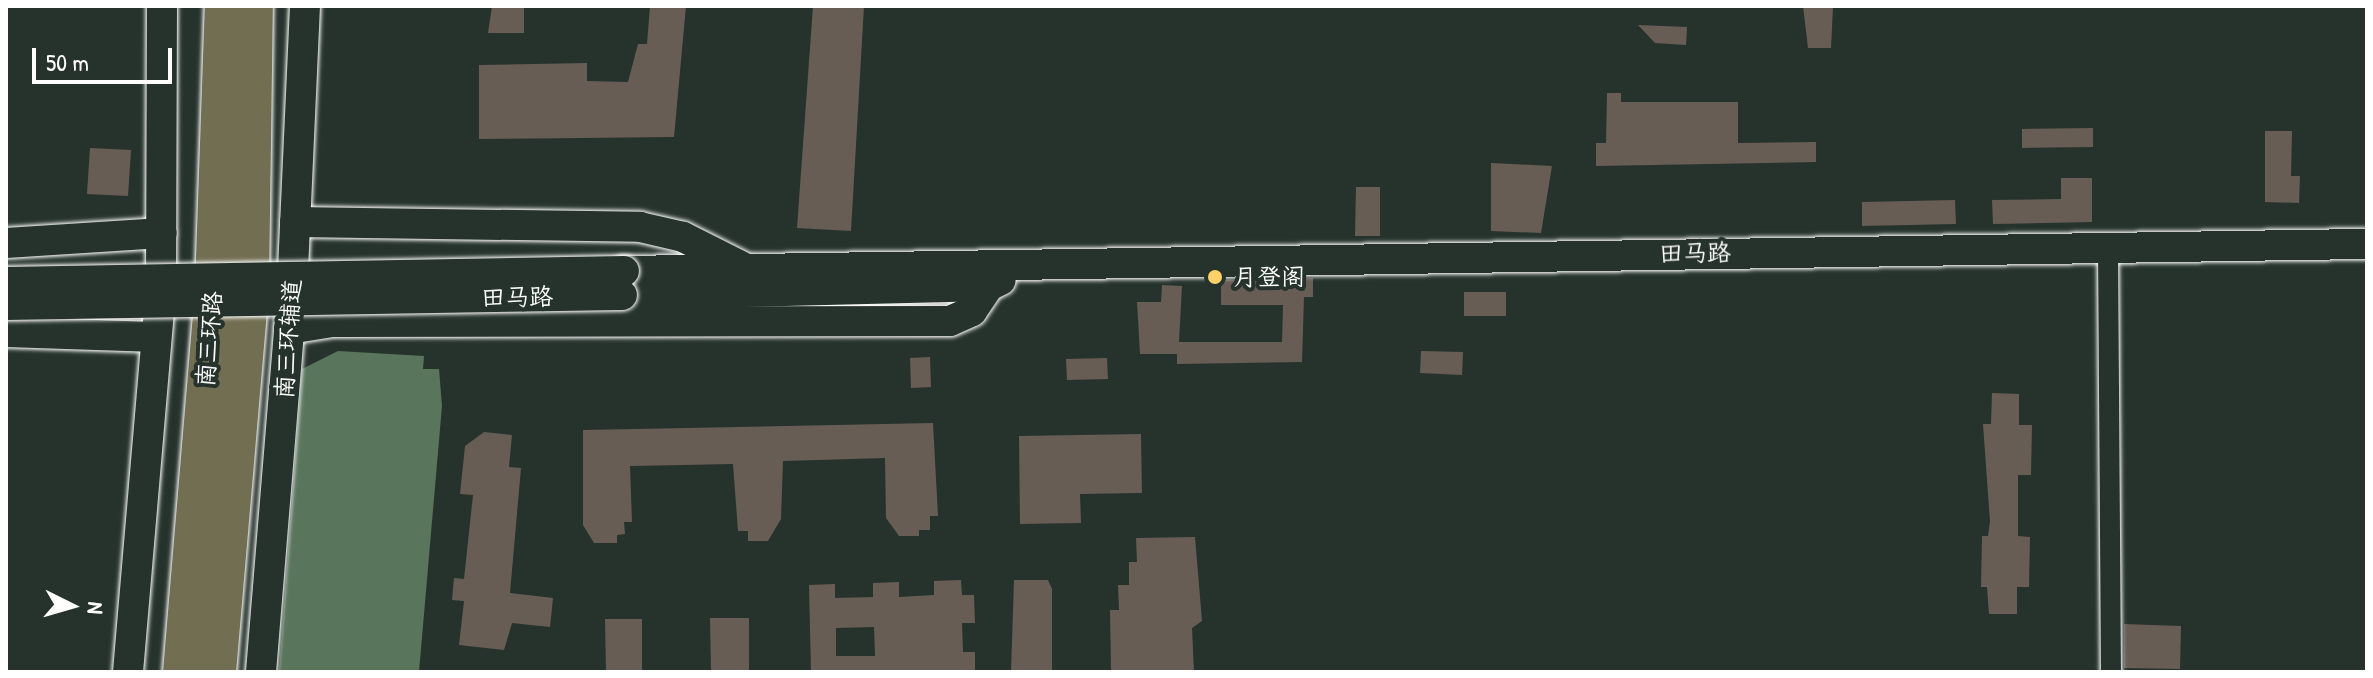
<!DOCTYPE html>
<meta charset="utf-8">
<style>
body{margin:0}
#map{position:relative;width:2373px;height:678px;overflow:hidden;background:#26332d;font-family:"Patrick Hand","LXGW WenKai TC",sans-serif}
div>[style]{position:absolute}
.green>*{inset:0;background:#59755c}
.building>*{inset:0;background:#685d55}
.roads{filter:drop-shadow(0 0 2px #fff) drop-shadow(0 0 2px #fff)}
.street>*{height:20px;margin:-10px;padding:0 10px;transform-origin:10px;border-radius:10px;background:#26332d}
.secondary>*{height:30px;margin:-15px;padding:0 15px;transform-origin:15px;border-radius:15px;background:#26332d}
.highway>*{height:38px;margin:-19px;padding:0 19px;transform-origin:19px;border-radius:19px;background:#726e52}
.bridges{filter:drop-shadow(0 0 2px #fff) drop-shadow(0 0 2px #fff)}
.secondary-bridge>*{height:30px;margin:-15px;padding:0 15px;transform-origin:15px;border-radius:15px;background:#26332d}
.dots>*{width:22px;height:22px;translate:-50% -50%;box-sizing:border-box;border:4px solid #26332d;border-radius:50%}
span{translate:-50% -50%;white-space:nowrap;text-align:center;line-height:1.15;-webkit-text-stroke:8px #26332d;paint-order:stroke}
.street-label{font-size:24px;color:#fff}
.poi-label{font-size:24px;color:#fff}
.left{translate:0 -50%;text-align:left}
.frame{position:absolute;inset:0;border:8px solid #fff;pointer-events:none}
.north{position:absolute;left:32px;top:566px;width:80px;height:80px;-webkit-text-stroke:6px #26332d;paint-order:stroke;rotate:95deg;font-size:22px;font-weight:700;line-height:32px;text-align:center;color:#fff}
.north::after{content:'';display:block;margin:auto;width:28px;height:36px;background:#fff;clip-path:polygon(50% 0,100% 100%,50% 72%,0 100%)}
.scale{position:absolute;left:32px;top:48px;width:140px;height:36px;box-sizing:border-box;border:4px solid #fff;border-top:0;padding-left:10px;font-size:24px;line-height:28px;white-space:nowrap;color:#fff;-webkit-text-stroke:6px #26332d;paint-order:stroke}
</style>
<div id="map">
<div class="green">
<i style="clip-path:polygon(338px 351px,424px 356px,423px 369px,439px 369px,442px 406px,419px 672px,279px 672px,302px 369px)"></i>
</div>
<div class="building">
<i style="clip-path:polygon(492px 6px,524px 6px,524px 33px,488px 33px)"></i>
<i style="clip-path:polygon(650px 6px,686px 6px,674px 137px,479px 139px,479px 65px,587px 63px,587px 81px,628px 82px,638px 44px,647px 44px)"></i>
<i style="clip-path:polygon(813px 6px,864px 6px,851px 231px,797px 228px)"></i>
<i style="clip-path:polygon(1803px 6px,1833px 6px,1831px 48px,1808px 48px)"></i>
<i style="clip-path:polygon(1638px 25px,1687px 27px,1686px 45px,1655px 43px)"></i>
<i style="clip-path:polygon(1607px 93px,1621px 93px,1621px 102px,1738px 102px,1738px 143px,1816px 142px,1816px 162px,1596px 166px,1596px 143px,1606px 143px)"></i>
<i style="clip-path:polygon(2093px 128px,2093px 147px,2022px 148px,2022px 129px)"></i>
<i style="clip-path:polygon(2265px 131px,2292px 131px,2291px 176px,2300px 176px,2299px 203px,2265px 202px)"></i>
<i style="clip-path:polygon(90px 148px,131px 150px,128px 196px,87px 194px)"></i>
<i style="clip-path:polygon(1491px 163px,1552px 166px,1541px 233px,1491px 231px)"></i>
<i style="clip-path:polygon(2061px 178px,2092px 178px,2092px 222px,1993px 224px,1992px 200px,2061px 199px)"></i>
<i style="clip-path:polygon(1356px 187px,1380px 187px,1380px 236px,1355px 236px)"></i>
<i style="clip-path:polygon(1955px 200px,1956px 224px,1862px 226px,1862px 202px)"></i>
<i style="clip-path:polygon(1313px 278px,1313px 297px,1304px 297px,1302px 362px,1177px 364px,1177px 354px,1140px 354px,1137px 302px,1161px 302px,1162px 285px,1182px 286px,1179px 342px,1282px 342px,1283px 305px,1221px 305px,1221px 280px)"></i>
<i style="clip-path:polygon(1464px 292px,1506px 292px,1506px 316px,1464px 316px)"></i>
<i style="clip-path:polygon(1421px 351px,1463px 352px,1462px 375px,1420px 373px)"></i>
<i style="clip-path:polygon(930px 357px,931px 387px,911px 388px,910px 358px)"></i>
<i style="clip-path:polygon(1107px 358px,1108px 379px,1067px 380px,1066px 359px)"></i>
<i style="clip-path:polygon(1992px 393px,2019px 394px,2019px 425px,2032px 425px,2031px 475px,2018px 475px,2018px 536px,2030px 537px,2029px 587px,2017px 587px,2017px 614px,1989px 614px,1987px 587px,1981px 587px,1982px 536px,1988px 536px,1990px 522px,1983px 424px,1991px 424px)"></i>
<i style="clip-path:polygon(933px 423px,938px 516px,930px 516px,930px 530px,919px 530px,919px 536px,899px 536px,886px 518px,885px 458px,783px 461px,781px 519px,768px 541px,748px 541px,748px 531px,738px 531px,733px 464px,630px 466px,632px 522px,624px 522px,625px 534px,617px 535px,617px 543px,594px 543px,583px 525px,583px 430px)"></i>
<i style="clip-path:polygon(484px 432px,512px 435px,509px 467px,521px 468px,510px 593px,553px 598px,550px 627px,512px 623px,504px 650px,459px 645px,464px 601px,452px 600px,454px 578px,464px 579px,473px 495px,460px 494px,465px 446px)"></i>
<i style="clip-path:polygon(1141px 434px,1142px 493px,1080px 494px,1081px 523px,1020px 524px,1019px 436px)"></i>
<i style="clip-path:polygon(1195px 537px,1202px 621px,1192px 628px,1194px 672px,1111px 672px,1110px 610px,1119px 610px,1118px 585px,1129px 585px,1129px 562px,1137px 562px,1136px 538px)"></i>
<i style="clip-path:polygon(evenodd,961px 580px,962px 595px,974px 595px,975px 623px,962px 623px,963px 652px,975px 652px,975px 672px,811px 672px,809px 585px,835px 584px,835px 598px,873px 597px,873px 583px,899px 582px,899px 597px,934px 595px,934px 581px,961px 580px,874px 627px,875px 656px,836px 656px,836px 628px,874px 627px)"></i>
<i style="clip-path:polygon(1014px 580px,1048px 580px,1052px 589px,1052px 672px,1011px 672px)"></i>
<i style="clip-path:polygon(710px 618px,749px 618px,749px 672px,711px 672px)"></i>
<i style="clip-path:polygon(605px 619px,642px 619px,642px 672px,606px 672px)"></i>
<i style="clip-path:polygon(2124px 624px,2181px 626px,2180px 669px,2124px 668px)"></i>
</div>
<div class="roads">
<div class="street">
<i style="left:2108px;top:246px;width:426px;rotate:89.6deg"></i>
</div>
<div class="secondary">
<i style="left:295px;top:222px;width:345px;rotate:0.8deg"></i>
<i style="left:640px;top:227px;width:44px;rotate:13.1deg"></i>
<i style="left:683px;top:237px;width:65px;rotate:26.6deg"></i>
<i style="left:6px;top:243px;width:156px;rotate:-3.7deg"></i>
<i style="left:624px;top:271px;width:1743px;rotate:-0.89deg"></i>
<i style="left:622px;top:295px;width:367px;rotate:-1.4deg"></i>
<i style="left:989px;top:286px;width:13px;rotate:-27deg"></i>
<i style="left:289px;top:329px;width:44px;rotate:-9.2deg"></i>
<i style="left:332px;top:322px;width:618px;rotate:-0.09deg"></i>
<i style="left:950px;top:321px;width:24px;rotate:-24deg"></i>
<i style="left:972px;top:311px;width:30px;rotate:-56deg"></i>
<i style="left:6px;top:332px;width:150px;rotate:1.9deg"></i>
<i style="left:128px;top:672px;width:386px;rotate:-85.1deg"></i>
<i style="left:161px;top:287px;width:281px;rotate:-89.8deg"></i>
<i style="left:261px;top:672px;width:381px;rotate:-85.3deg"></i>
<i style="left:292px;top:292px;width:286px;rotate:-87.4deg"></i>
</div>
<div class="highway">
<i style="left:182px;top:672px;width:386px;rotate:-85.2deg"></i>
<i style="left:214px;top:287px;width:281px;rotate:-88deg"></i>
<i style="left:217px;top:672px;width:389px;rotate:-85.1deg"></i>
<i style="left:250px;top:284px;width:278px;rotate:-89.2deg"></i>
</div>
</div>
<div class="bridges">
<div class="secondary-bridge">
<i style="left:6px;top:282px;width:618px;rotate:-1.02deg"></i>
<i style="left:6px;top:305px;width:616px;rotate:-0.93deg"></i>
</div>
</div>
<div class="dots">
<i style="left:1215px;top:277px;background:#ffd166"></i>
</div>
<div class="street-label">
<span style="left:1695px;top:253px;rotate:-1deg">田马路</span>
<span style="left:517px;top:297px;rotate:-1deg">田马路</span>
<span style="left:209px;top:339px;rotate:-85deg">南三环路</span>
<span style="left:288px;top:339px;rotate:-86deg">南三环辅道</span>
</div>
<div class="poi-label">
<span class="left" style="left:1233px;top:277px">月登阁</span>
</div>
<div class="frame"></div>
<div class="north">N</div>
<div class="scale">50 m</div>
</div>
